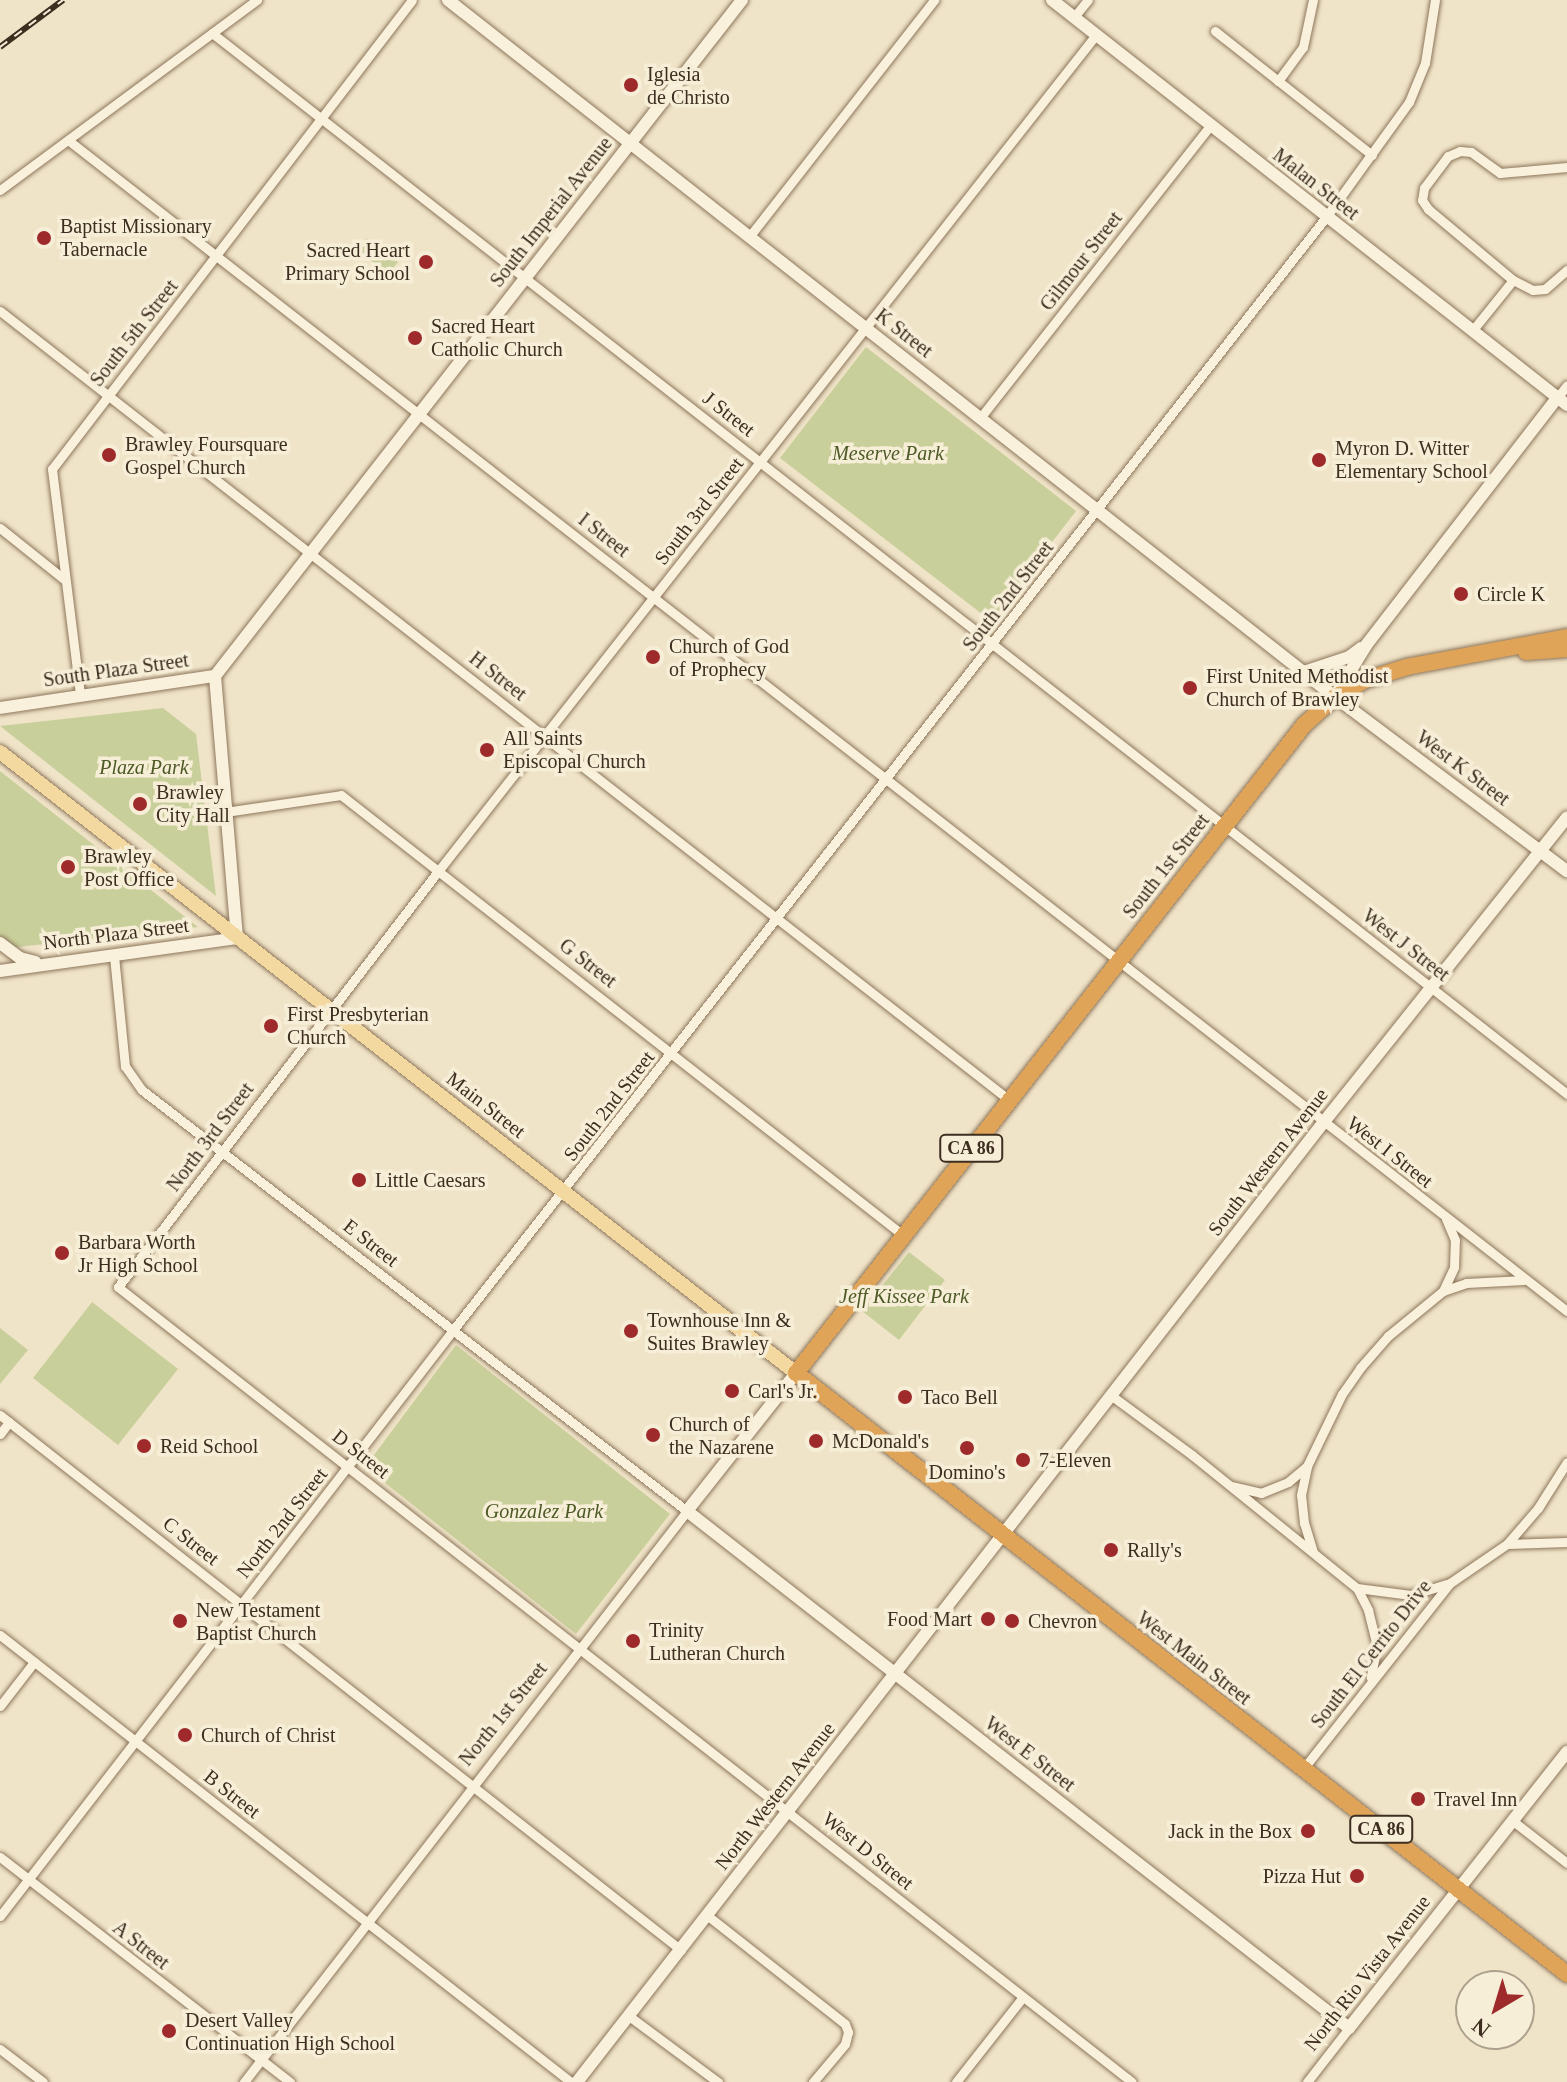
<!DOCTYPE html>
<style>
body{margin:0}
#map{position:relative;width:1567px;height:2082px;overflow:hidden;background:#f0e4c8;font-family:Georgia,serif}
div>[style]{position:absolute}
.green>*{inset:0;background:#c9cf9b}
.roads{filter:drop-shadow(0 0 2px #8d765c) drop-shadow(0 0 2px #8d765c)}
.street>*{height:9px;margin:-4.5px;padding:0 4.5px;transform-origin:4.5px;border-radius:4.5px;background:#faf1dc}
.secondary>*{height:12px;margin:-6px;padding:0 6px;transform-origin:6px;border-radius:6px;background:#faf1dc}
.primary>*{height:14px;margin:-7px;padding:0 7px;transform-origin:7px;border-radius:7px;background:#f3d9a0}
.highway>*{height:16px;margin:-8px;padding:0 8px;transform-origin:8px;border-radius:8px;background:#e0a458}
.rail>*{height:6px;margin-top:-3px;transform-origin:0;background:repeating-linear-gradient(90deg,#f7eed8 0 9px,#3d2e20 0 18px);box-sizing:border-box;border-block:2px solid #3d2e20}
.dots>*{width:22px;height:22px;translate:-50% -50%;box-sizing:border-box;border:4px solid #f7eed8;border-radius:50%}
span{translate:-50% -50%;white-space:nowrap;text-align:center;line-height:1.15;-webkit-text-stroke:7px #f7eed8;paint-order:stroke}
.shield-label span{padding:2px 6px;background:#f7eed8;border:2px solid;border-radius:6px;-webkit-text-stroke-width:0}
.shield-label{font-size:18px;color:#3d2e20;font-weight:700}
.poi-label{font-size:20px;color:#3d2e20}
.left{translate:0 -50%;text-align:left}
.right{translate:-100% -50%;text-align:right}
.street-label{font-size:20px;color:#3d2e20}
.park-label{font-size:20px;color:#4d5a26;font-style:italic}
.north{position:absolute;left:1455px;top:1970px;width:80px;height:80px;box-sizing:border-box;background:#f7eed8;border:2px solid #ada18e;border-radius:50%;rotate:218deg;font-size:22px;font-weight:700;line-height:32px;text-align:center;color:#3d2e20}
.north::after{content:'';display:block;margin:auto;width:28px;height:36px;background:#9e2a2b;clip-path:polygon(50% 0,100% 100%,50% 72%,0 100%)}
</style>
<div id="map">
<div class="green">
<i style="clip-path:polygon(366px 238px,398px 262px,388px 274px,357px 250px)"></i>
<i style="clip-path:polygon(866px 347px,1076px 511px,991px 621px,780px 458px)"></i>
<i style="clip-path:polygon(163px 708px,196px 734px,216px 896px,0 726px)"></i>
<i style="clip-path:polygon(0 771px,198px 927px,0 949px)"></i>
<i style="clip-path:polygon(909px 1252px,945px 1280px,899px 1340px,862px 1311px)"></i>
<i style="clip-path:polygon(92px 1302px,178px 1369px,118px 1445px,33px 1378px)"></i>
<i style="clip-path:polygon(0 1328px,28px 1350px,0 1384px)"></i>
<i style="clip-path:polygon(456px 1345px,670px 1514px,576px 1634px,365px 1467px)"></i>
</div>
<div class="roads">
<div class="street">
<i style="left:1074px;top:17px;width:22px;rotate:-51deg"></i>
<i style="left:1215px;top:31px;width:200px;rotate:38.3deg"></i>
<i style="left:212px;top:33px;width:1721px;rotate:38.06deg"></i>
<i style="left:1095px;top:36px;width:1061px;rotate:128.19deg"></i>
<i style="left:439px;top:870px;width:526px;rotate:127.59deg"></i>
<i style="left:118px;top:1287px;width:1288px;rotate:38.1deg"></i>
<i style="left:1278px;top:81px;width:42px;rotate:-53.7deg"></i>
<i style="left:1303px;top:47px;width:48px;rotate:-78deg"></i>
<i style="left:68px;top:140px;width:1902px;rotate:38deg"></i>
<i style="left:1567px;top:167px;width:67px;rotate:174.9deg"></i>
<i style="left:1500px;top:173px;width:36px;rotate:-144deg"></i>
<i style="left:1471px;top:152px;width:11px;rotate:-175deg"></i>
<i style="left:1460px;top:151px;width:13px;rotate:157deg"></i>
<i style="left:1448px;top:156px;width:40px;rotate:127deg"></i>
<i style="left:1424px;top:188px;width:12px;rotate:99deg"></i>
<i style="left:1422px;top:200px;width:11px;rotate:56deg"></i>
<i style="left:1428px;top:209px;width:111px;rotate:39.9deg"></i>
<i style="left:1513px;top:280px;width:22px;rotate:27deg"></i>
<i style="left:1533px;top:290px;width:12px;rotate:-5deg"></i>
<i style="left:1545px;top:289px;width:29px;rotate:-41deg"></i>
<i style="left:0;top:190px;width:320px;rotate:-36.5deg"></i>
<i style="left:749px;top:237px;width:301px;rotate:-52deg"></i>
<i style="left:0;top:311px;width:1281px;rotate:38.02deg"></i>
<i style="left:1472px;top:331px;width:65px;rotate:-51.2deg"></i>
<i style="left:1557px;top:398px;width:16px;rotate:-52deg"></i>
<i style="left:980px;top:418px;width:372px;rotate:-51.8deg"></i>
<i style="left:0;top:528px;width:82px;rotate:38.6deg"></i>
<i style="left:80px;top:694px;width:227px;rotate:-97.1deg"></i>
<i style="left:52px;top:469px;width:591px;rotate:-52.49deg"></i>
<i style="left:225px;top:812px;width:117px;rotate:-8.3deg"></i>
<i style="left:341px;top:795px;width:714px;rotate:38.06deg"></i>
<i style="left:114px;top:956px;width:111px;rotate:84.3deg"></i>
<i style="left:125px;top:1066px;width:29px;rotate:55deg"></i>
<i style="left:142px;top:1090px;width:689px;rotate:37.69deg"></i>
<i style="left:687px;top:1511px;width:723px;rotate:127.81deg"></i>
<i style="left:1443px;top:1291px;width:26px;rotate:-65deg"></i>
<i style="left:1454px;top:1267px;width:27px;rotate:-88deg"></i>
<i style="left:1455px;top:1240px;width:23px;rotate:-113deg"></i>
<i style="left:1112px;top:1396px;width:99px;rotate:36.4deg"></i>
<i style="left:1192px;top:1455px;width:212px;rotate:38.9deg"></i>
<i style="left:1357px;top:1588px;width:25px;rotate:63deg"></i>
<i style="left:1368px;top:1610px;width:36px;rotate:76deg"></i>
<i style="left:1377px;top:1645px;width:33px;rotate:101deg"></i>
<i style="left:0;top:1415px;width:866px;rotate:38.15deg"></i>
<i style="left:0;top:1434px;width:15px;rotate:-53deg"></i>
<i style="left:1231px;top:1486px;width:31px;rotate:13deg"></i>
<i style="left:1261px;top:1493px;width:29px;rotate:-22deg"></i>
<i style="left:1288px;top:1482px;width:25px;rotate:-40deg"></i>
<i style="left:1507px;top:1544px;width:60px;rotate:-1.9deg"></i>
<i style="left:1313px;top:1552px;width:30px;rotate:-107deg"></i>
<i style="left:1304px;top:1523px;width:28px;rotate:-96deg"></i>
<i style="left:1301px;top:1495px;width:30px;rotate:-78deg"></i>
<i style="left:1307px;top:1466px;width:80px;rotate:-64.1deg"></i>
<i style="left:1342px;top:1394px;width:32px;rotate:-55deg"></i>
<i style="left:1360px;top:1368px;width:43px;rotate:-48.8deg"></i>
<i style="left:1388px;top:1336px;width:71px;rotate:-39.3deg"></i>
<i style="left:1443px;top:1291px;width:24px;rotate:-19deg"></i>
<i style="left:1466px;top:1283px;width:58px;rotate:-3deg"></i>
<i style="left:1357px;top:1588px;width:54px;rotate:7.4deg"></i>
<i style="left:1411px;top:1595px;width:38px;rotate:-17deg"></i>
<i style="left:0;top:1635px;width:725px;rotate:38.06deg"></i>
<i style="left:0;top:1706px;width:56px;rotate:-52.3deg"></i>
<i style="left:1303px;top:1769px;width:237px;rotate:-51.7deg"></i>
<i style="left:1450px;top:1583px;width:69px;rotate:-34.4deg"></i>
<i style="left:1507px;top:1544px;width:48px;rotate:-49.3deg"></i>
<i style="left:1538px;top:1508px;width:54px;rotate:-57.8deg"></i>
<i style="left:1513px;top:1821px;width:68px;rotate:37.9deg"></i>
<i style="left:0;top:1857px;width:367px;rotate:37.8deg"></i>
<i style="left:0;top:1916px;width:741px;rotate:-52.29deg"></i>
<i style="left:453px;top:1330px;width:1415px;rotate:-51.89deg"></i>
<i style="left:1326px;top:217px;width:142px;rotate:-54.2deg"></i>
<i style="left:1409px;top:102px;width:42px;rotate:-67.7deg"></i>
<i style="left:1425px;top:63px;width:64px;rotate:-81deg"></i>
<i style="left:708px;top:1916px;width:174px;rotate:38.2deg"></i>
<i style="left:845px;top:2024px;width:9px;rotate:69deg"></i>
<i style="left:848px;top:2032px;width:12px;rotate:104deg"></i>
<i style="left:845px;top:2044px;width:50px;rotate:130.1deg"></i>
<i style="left:629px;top:2016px;width:111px;rotate:36.6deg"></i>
<i style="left:0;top:2049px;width:54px;rotate:37.5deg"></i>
<i style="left:956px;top:2082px;width:107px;rotate:-51.8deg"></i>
<i style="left:1307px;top:2082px;width:68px;rotate:-52.1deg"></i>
</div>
<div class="secondary">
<i style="left:448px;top:0;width:1128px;rotate:38.16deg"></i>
<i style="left:1335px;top:697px;width:290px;rotate:36.9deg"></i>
<i style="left:1052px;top:0;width:655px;rotate:38.18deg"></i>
<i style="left:1304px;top:672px;width:47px;rotate:-18.4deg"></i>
<i style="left:1349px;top:657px;width:15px;rotate:-37deg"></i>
<i style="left:215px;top:676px;width:857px;rotate:-52.06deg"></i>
<i style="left:1335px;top:696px;width:61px;rotate:-58.4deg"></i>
<i style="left:1367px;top:644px;width:311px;rotate:-52.3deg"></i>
<i style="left:0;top:708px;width:217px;rotate:-8.5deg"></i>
<i style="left:0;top:943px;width:25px;rotate:37deg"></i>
<i style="left:20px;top:958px;width:16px;rotate:15deg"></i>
<i style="left:0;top:971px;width:239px;rotate:-7.9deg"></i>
<i style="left:237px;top:938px;width:263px;rotate:-94.8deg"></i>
<i style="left:796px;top:1373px;width:176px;rotate:128.3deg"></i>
<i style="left:687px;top:1511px;width:840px;rotate:37.99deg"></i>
<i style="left:1349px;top:2028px;width:352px;rotate:-51.7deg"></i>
<i style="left:577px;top:2082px;width:1215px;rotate:-52.12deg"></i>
<i style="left:1323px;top:1123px;width:391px;rotate:-51.4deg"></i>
</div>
<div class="primary">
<i style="left:0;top:752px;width:1010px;rotate:37.96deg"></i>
</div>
<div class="highway">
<i style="left:1567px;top:637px;width:163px;rotate:169.4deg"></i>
<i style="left:1407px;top:667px;width:44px;rotate:162.8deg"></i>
<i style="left:1365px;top:680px;width:34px;rotate:150deg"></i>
<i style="left:1335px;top:697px;width:42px;rotate:137.9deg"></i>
<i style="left:1304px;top:725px;width:823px;rotate:128.09deg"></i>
<i style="left:796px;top:1373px;width:978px;rotate:37.94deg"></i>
<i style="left:1526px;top:652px;width:41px;rotate:-4.2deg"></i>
</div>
</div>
<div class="rail">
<i style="left:0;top:47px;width:79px;rotate:-36.7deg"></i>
</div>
<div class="dots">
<i style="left:631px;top:85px;background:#9e2a2b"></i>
<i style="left:44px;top:238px;background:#9e2a2b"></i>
<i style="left:426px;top:262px;background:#9e2a2b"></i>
<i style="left:415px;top:338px;background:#9e2a2b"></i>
<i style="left:109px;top:455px;background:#9e2a2b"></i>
<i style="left:1319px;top:460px;background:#9e2a2b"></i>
<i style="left:1461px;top:594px;background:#9e2a2b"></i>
<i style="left:653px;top:657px;background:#9e2a2b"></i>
<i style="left:1190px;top:688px;background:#9e2a2b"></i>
<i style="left:487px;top:750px;background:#9e2a2b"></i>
<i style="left:140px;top:804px;background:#9e2a2b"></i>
<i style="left:68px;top:867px;background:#9e2a2b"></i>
<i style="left:271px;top:1026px;background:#9e2a2b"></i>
<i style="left:359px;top:1180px;background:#9e2a2b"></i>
<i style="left:62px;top:1253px;background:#9e2a2b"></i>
<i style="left:631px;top:1331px;background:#9e2a2b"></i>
<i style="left:732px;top:1391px;background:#9e2a2b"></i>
<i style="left:905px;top:1397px;background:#9e2a2b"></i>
<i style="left:653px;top:1435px;background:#9e2a2b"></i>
<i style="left:816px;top:1441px;background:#9e2a2b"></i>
<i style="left:144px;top:1446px;background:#9e2a2b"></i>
<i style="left:967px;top:1448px;background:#9e2a2b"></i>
<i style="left:1023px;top:1460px;background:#9e2a2b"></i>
<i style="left:1111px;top:1550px;background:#9e2a2b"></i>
<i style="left:988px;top:1619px;background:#9e2a2b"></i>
<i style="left:180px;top:1621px;background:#9e2a2b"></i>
<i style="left:1012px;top:1621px;background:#9e2a2b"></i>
<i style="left:633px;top:1641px;background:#9e2a2b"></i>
<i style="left:185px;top:1735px;background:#9e2a2b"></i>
<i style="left:1418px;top:1799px;background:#9e2a2b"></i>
<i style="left:1308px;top:1831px;background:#9e2a2b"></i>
<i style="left:1357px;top:1876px;background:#9e2a2b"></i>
<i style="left:169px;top:2031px;background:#9e2a2b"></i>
</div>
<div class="shield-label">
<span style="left:971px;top:1148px">CA 86</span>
<span style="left:1381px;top:1829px">CA 86</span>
</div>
<div class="poi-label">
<span class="left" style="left:647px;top:86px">Iglesia<br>de Christo</span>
<span class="left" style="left:60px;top:238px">Baptist Missionary<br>Tabernacle</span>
<span class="right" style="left:410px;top:262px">Sacred Heart<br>Primary School</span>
<span class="left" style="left:431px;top:338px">Sacred Heart<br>Catholic Church</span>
<span class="left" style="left:125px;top:456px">Brawley Foursquare<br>Gospel Church</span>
<span class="left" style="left:1335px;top:460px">Myron D. Witter<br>Elementary School</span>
<span class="left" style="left:1477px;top:594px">Circle K</span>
<span class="left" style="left:669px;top:658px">Church of God<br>of Prophecy</span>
<span class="left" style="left:1206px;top:688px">First United Methodist<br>Church of Brawley</span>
<span class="left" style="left:503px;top:750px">All Saints<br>Episcopal Church</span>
<span class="left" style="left:156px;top:804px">Brawley<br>City Hall</span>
<span class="left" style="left:84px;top:868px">Brawley<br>Post Office</span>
<span class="left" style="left:287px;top:1026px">First Presbyterian<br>Church</span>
<span class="left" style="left:375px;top:1180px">Little Caesars</span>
<span class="left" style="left:78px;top:1254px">Barbara Worth<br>Jr High School</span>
<span class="left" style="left:647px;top:1332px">Townhouse Inn &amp;<br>Suites Brawley</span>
<span class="left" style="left:748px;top:1391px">Carl's Jr.</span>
<span class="left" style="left:921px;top:1397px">Taco Bell</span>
<span class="left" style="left:669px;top:1436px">Church of<br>the Nazarene</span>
<span class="left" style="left:832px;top:1441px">McDonald's</span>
<span class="left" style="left:160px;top:1446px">Reid School</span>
<span class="left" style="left:1039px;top:1460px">7-Eleven</span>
<span style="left:967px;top:1472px">Domino's</span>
<span class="left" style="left:1127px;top:1550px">Rally's</span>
<span class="left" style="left:196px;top:1622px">New Testament<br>Baptist Church</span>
<span class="right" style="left:972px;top:1619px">Food Mart</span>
<span class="left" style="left:1028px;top:1621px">Chevron</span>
<span class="left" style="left:649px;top:1642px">Trinity<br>Lutheran Church</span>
<span class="left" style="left:201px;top:1735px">Church of Christ</span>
<span class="left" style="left:1434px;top:1799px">Travel Inn</span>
<span class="right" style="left:1292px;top:1831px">Jack in the Box</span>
<span class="right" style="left:1341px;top:1876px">Pizza Hut</span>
<span class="left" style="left:185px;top:2032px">Desert Valley<br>Continuation High School</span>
</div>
<div class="street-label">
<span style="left:1316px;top:184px;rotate:38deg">Malan Street</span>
<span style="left:551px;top:212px;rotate:-52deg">South Imperial Avenue</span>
<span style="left:1081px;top:261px;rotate:-52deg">Gilmour Street</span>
<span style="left:134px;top:333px;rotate:-52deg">South 5th Street</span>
<span style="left:904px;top:333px;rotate:38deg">K Street</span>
<span style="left:729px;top:414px;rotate:38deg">J Street</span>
<span style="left:699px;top:511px;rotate:-52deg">South 3rd Street</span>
<span style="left:604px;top:535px;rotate:38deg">I Street</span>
<span style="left:1008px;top:596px;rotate:-52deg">South 2nd Street</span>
<span style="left:116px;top:670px;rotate:-8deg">South Plaza Street</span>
<span style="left:498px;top:676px;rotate:38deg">H Street</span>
<span style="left:1463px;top:768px;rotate:37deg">West K Street</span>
<span style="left:1166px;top:866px;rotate:-52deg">South 1st Street</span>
<span style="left:116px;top:934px;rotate:-7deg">North Plaza Street</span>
<span style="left:1406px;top:945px;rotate:38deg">West J Street</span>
<span style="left:588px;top:963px;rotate:38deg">G Street</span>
<span style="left:486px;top:1105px;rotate:38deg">Main Street</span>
<span style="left:609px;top:1106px;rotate:-52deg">South 2nd Street</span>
<span style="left:210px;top:1137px;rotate:-53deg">North 3rd Street</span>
<span style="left:1390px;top:1152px;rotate:38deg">West I Street</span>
<span style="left:1268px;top:1162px;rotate:-52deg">South Western Avenue</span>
<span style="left:371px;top:1243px;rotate:38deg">E Street</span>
<span style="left:361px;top:1454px;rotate:38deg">D Street</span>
<span style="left:282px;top:1523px;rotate:-52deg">North 2nd Street</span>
<span style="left:191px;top:1541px;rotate:38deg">C Street</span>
<span style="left:1371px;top:1654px;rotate:-52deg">South El Cerrito Drive</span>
<span style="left:1194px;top:1658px;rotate:38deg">West Main Street</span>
<span style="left:503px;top:1714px;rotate:-51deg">North 1st Street</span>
<span style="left:1030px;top:1754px;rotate:38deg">West E Street</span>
<span style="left:232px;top:1794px;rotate:38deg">B Street</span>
<span style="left:775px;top:1796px;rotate:-52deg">North Western Avenue</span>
<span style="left:868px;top:1851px;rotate:39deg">West D Street</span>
<span style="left:141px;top:1945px;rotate:38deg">A Street</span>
<span style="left:1367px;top:1973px;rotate:-52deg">North Rio Vista Avenue</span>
</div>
<div class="park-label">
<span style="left:888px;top:453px">Meserve Park</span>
<span style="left:144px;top:767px">Plaza Park</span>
<span style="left:904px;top:1296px">Jeff Kissee Park</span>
<span style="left:544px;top:1511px">Gonzalez Park</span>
</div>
<div class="north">N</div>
</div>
